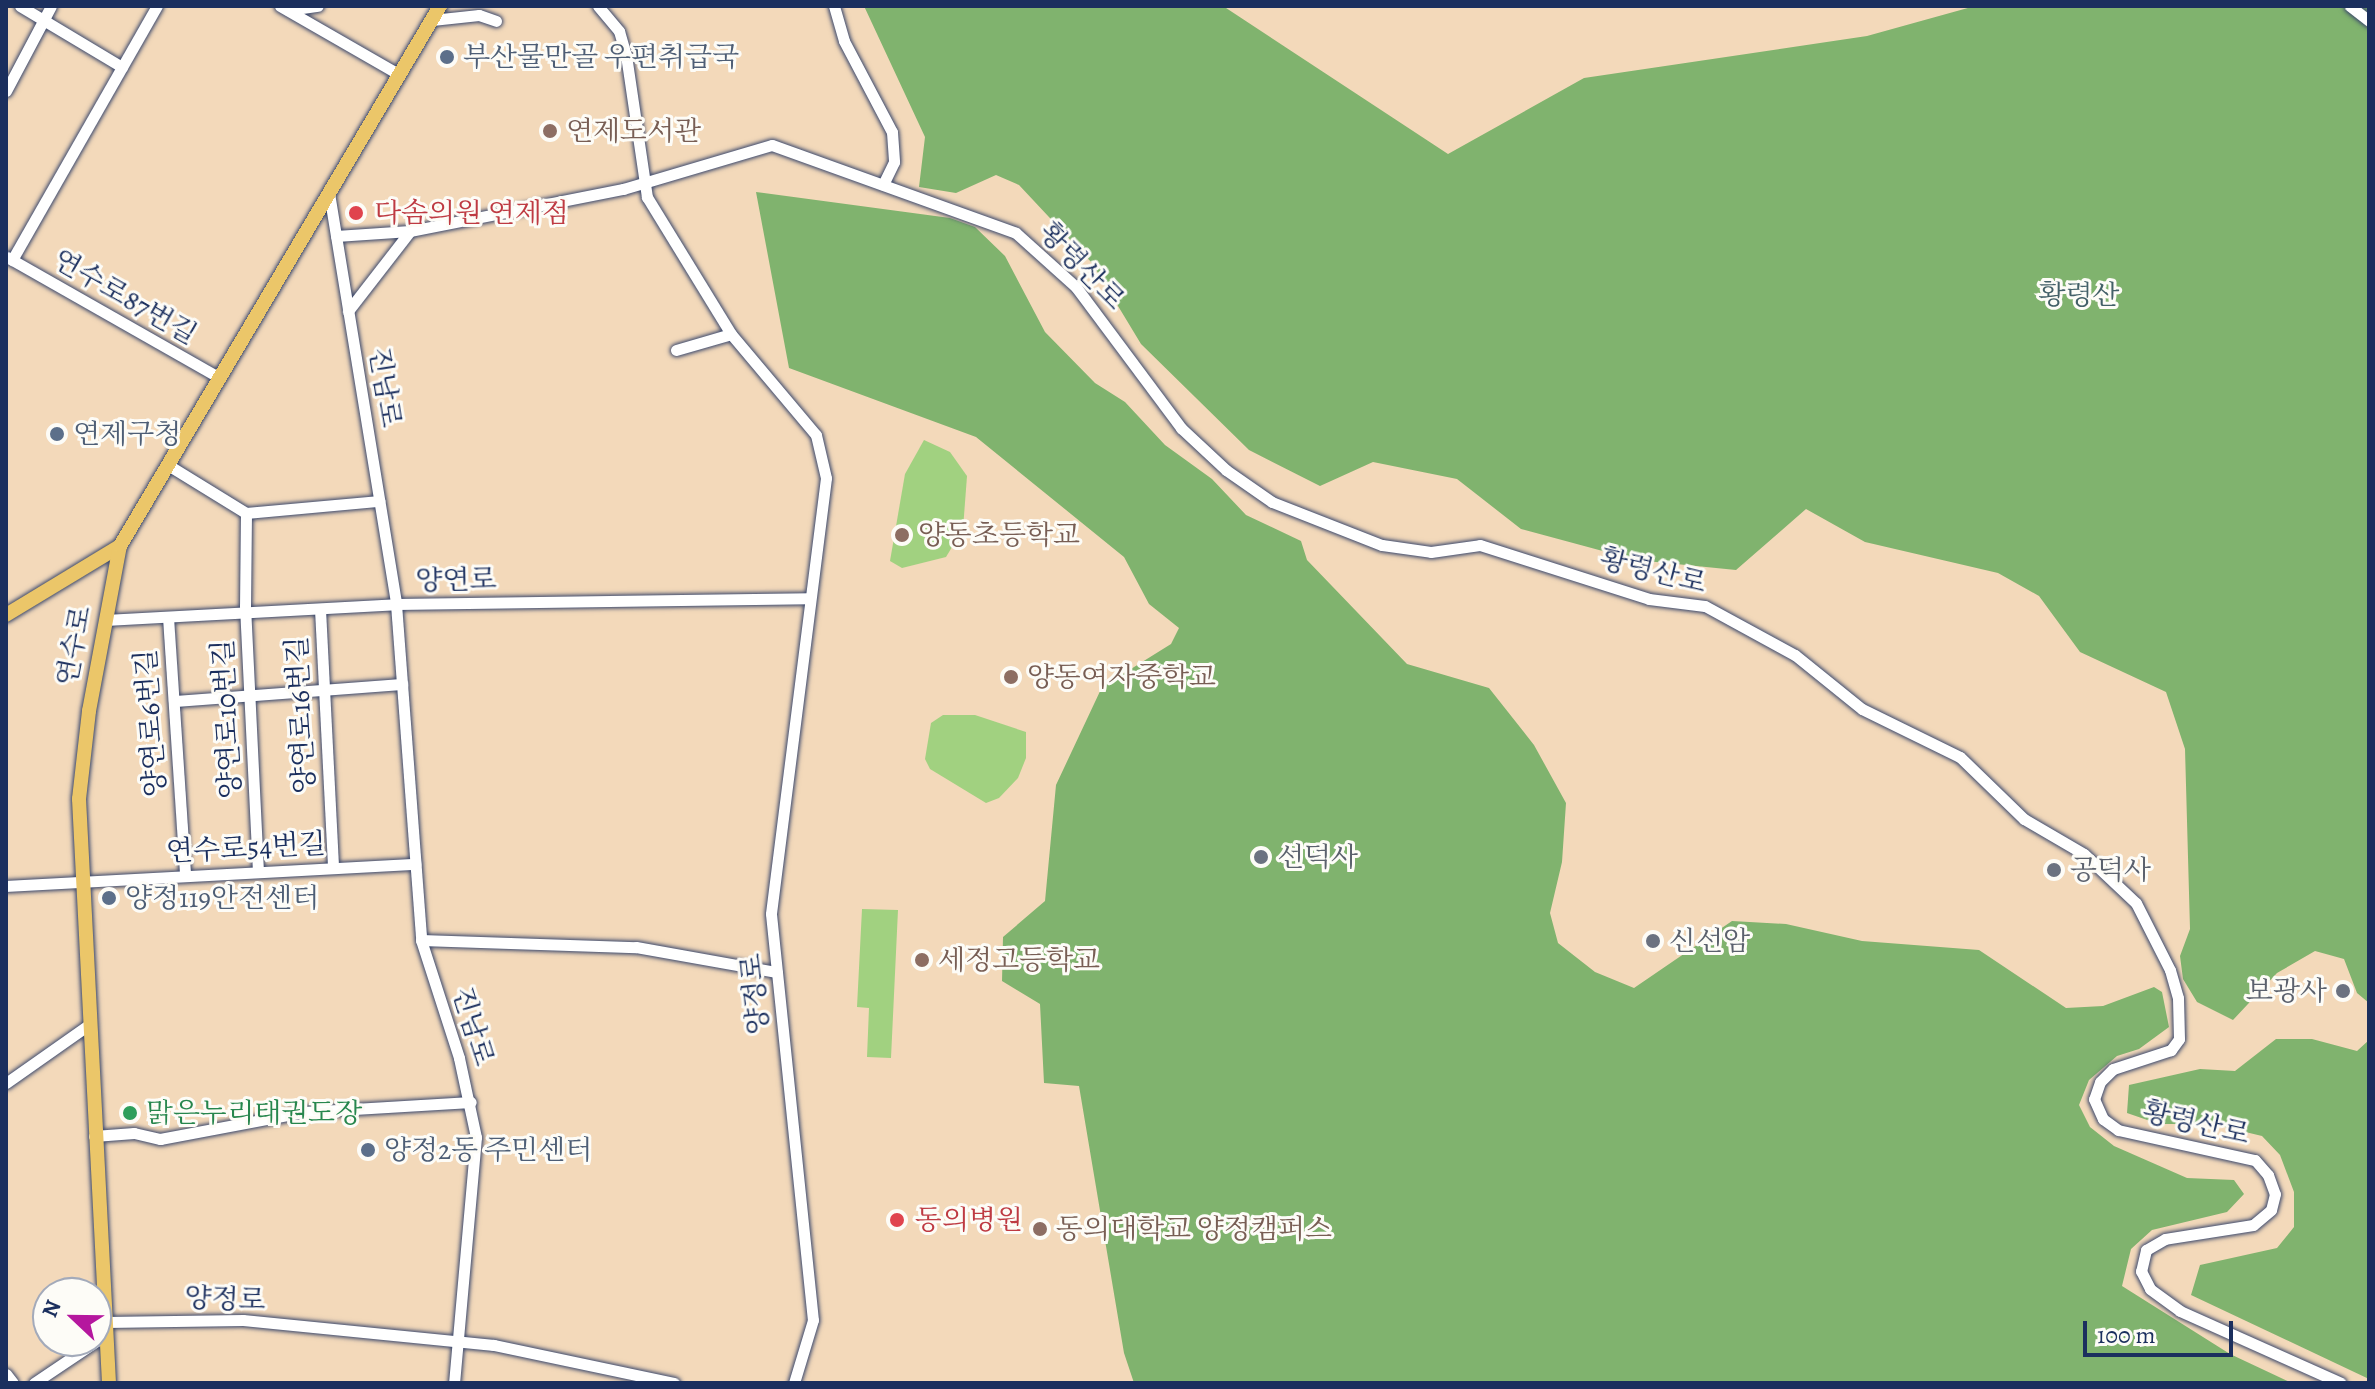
<!DOCTYPE html>
<meta charset="utf-8">
<style>
body{margin:0}
#map{position:relative;width:2375px;height:1389px;overflow:hidden;background:#f3d9ba;font-family:Alegreya,"Noto Serif KR",serif}
div>[style]{position:absolute}
.green>*{inset:0;background:#a1d180}
.forest>*{inset:0;background:#80b36e}
.roads{filter:drop-shadow(0 0 2px #3b486c) drop-shadow(0 0 2px #3b486c)}
.minor>*{height:11px;margin:-5.5px;padding:0 5.5px;transform-origin:5.5px;border-radius:5.5px;background:#fff}
.major>*{height:14px;margin:-7px;padding:0 7px;transform-origin:7px;border-radius:7px;background:#ebc669}
.dots>*{width:22px;height:22px;translate:-50% -50%;box-sizing:border-box;border:4px solid #fdfcf7;border-radius:50%}
span{translate:-50% -50%;white-space:nowrap;text-align:center;line-height:1.15;-webkit-text-stroke:6px #fdfcf7;paint-order:stroke}
.service-label{font-size:28px;color:#4e5e75}
.left{translate:0 -50%;text-align:left}
.education-label{font-size:28px;color:#785e54}
.health-label{font-size:28px;color:#be3a42}
.street-label{font-size:28px;color:#1b2f5e}
.park-label{font-size:28px;color:#436068}
.worship-label{font-size:28px;color:#5b616d}
.right{translate:-100% -50%;text-align:right}
.leisure-label{font-size:28px;color:#27864d}
.frame{position:absolute;inset:0;border:8px solid #1b2f5e;pointer-events:none}
.north{position:absolute;left:32px;top:1277px;width:80px;height:80px;box-sizing:border-box;background:#fdfcf7;border:2px solid #a3aaba;border-radius:50%;rotate:292deg;font-size:22px;font-weight:700;line-height:32px;text-align:center;color:#1b2f5e}
.north::after{content:'';display:block;margin:auto;width:28px;height:36px;background:#b5179e;clip-path:polygon(50% 0,100% 100%,50% 72%,0 100%)}
.scale{position:absolute;left:2083px;top:1321px;width:150px;height:36px;box-sizing:border-box;border:4px solid #1b2f5e;border-top:0;padding-left:10px;font-size:24px;line-height:28px;white-space:nowrap;color:#1b2f5e;-webkit-text-stroke:6px #fdfcf7;paint-order:stroke}
</style>
<div id="map">
<div class="green">
<i style="clip-path:polygon(924px 440px,950px 452px,967px 476px,963px 529px,946px 557px,902px 568px,890px 561px,905px 474px)"></i>
<i style="clip-path:polygon(943px 715px,975px 715px,1026px 732px,1026px 758px,1018px 778px,999px 798px,986px 803px,930px 769px,925px 759px,931px 723px)"></i>
<i style="clip-path:polygon(862px 909px,898px 910px,891px 1058px,867px 1057px,869px 1008px,857px 1007px)"></i>
</div>
<div class="forest">
<i style="clip-path:polygon(864px 6px,1223px 6px,1448px 154px,1584px 78px,1867px 36px,1975px 6px,2369px 6px,2369px 1003px,2357px 993px,2344px 959px,2315px 951px,2277px 973px,2233px 1020px,2197px 1002px,2183px 979px,2180px 956px,2190px 929px,2185px 749px,2166px 692px,2080px 652px,2039px 596px,1998px 573px,1865px 542px,1806px 509px,1736px 570px,1636px 560px,1521px 529px,1457px 479px,1373px 462px,1320px 486px,1249px 450px,1141px 344px,1092px 263px,1019px 185px,996px 175px,956px 193px,919px 187px,925px 137px)"></i>
<i style="clip-path:polygon(756px 192px,950px 218px,975px 227px,1005px 256px,1045px 332px,1095px 383px,1125px 402px,1165px 445px,1212px 479px,1246px 515px,1301px 541px,1307px 560px,1407px 664px,1489px 688px,1534px 745px,1566px 803px,1562px 862px,1550px 913px,1558px 943px,1595px 972px,1634px 988px,1732px 921px,1786px 924px,1862px 941px,1979px 950px,2066px 1008px,2103px 1006px,2154px 987px,2162px 992px,2169px 1027px,2139px 1049px,2117px 1056px,2089px 1080px,2079px 1105px,2090px 1127px,2114px 1146px,2187px 1178px,2234px 1180px,2244px 1194px,2227px 1212px,2152px 1230px,2131px 1249px,2122px 1286px,2230px 1354px,2292px 1383px,1134px 1383px,1124px 1353px,1079px 1086px,1044px 1083px,1040px 1004px,1002px 981px,1003px 937px,1045px 901px,1056px 785px,1102px 687px,1171px 644px,1179px 628px,1149px 604px,1124px 557px,976px 437px,789px 368px)"></i>
<i style="clip-path:polygon(2276px 1039px,2312px 1039px,2357px 1051px,2369px 1040px,2369px 1379px,2191px 1295px,2200px 1265px,2277px 1248px,2294px 1227px,2294px 1192px,2280px 1155px,2262px 1136px,2212px 1124px,2159px 1124px,2127px 1113px,2129px 1085px,2200px 1069px,2235px 1071px)"></i>
</div>
<div class="roads">
<div class="minor">
<i style="left:20px;top:6px;width:119px;rotate:30.9deg"></i>
<i style="left:280px;top:6px;width:138px;rotate:29.9deg"></i>
<i style="left:598px;top:6px;width:33px;rotate:50deg"></i>
<i style="left:619px;top:31px;width:25px;rotate:74deg"></i>
<i style="left:626px;top:55px;width:144px;rotate:81.6deg"></i>
<i style="left:647px;top:197px;width:161px;rotate:58.5deg"></i>
<i style="left:731px;top:334px;width:132px;rotate:49.9deg"></i>
<i style="left:816px;top:435px;width:44px;rotate:76.9deg"></i>
<i style="left:826px;top:478px;width:439px;rotate:97.2deg"></i>
<i style="left:771px;top:914px;width:408px;rotate:84.1deg"></i>
<i style="left:813px;top:1320px;width:66px;rotate:106.8deg"></i>
<i style="left:834px;top:6px;width:36px;rotate:74deg"></i>
<i style="left:844px;top:41px;width:103px;rotate:62.2deg"></i>
<i style="left:892px;top:132px;width:30px;rotate:86deg"></i>
<i style="left:894px;top:162px;width:25px;rotate:116deg"></i>
<i style="left:2350px;top:6px;width:24px;rotate:38deg"></i>
<i style="left:288px;top:10px;width:30px;rotate:-8deg"></i>
<i style="left:432px;top:20px;width:47px;rotate:-6.1deg"></i>
<i style="left:479px;top:15px;width:18px;rotate:19deg"></i>
<i style="left:6px;top:91px;width:96px;rotate:-62.1deg"></i>
<i style="left:329px;top:193px;width:416px;rotate:80.7deg"></i>
<i style="left:396px;top:604px;width:337px;rotate:85.7deg"></i>
<i style="left:421px;top:940px;width:124px;rotate:72.1deg"></i>
<i style="left:459px;top:1058px;width:81px;rotate:77.9deg"></i>
<i style="left:476px;top:1137px;width:247px;rotate:95.1deg"></i>
<i style="left:336px;top:236px;width:74px;rotate:-3.9deg"></i>
<i style="left:410px;top:231px;width:217px;rotate:-11.2deg"></i>
<i style="left:623px;top:189px;width:155px;rotate:-16.5deg"></i>
<i style="left:772px;top:145px;width:259px;rotate:19.8deg"></i>
<i style="left:1016px;top:233px;width:81px;rotate:42deg"></i>
<i style="left:1076px;top:287px;width:176px;rotate:53.3deg"></i>
<i style="left:1181px;top:428px;width:62px;rotate:43deg"></i>
<i style="left:1226px;top:470px;width:56px;rotate:34.8deg"></i>
<i style="left:1272px;top:502px;width:118px;rotate:21.4deg"></i>
<i style="left:1382px;top:545px;width:49px;rotate:8.1deg"></i>
<i style="left:1431px;top:552px;width:49px;rotate:-8.1deg"></i>
<i style="left:1480px;top:545px;width:177px;rotate:17.7deg"></i>
<i style="left:1649px;top:599px;width:56px;rotate:7.1deg"></i>
<i style="left:1705px;top:606px;width:102px;rotate:28.6deg"></i>
<i style="left:1795px;top:655px;width:86px;rotate:38.9deg"></i>
<i style="left:1862px;top:709px;width:109px;rotate:26.1deg"></i>
<i style="left:1960px;top:757px;width:89px;rotate:44.1deg"></i>
<i style="left:2024px;top:819px;width:69px;rotate:30.3deg"></i>
<i style="left:2084px;top:854px;width:71px;rotate:43.3deg"></i>
<i style="left:2136px;top:903px;width:75px;rotate:63.1deg"></i>
<i style="left:2170px;top:970px;width:29px;rotate:74deg"></i>
<i style="left:2178px;top:998px;width:41px;rotate:88.6deg"></i>
<i style="left:2179px;top:1039px;width:14px;rotate:126deg"></i>
<i style="left:2171px;top:1050px;width:61px;rotate:161.9deg"></i>
<i style="left:2113px;top:1069px;width:18px;rotate:135deg"></i>
<i style="left:2100px;top:1082px;width:18px;rotate:109deg"></i>
<i style="left:2094px;top:1099px;width:22px;rotate:66deg"></i>
<i style="left:2103px;top:1119px;width:19px;rotate:36deg"></i>
<i style="left:2118px;top:1130px;width:140px;rotate:12.4deg"></i>
<i style="left:2255px;top:1160px;width:20px;rotate:49deg"></i>
<i style="left:2268px;top:1175px;width:20px;rotate:70deg"></i>
<i style="left:2275px;top:1194px;width:16px;rotate:104deg"></i>
<i style="left:2271px;top:1210px;width:23px;rotate:140deg"></i>
<i style="left:2253px;top:1225px;width:89px;rotate:171deg"></i>
<i style="left:2165px;top:1239px;width:22px;rotate:150deg"></i>
<i style="left:2146px;top:1250px;width:22px;rotate:103deg"></i>
<i style="left:2141px;top:1271px;width:20px;rotate:63deg"></i>
<i style="left:2150px;top:1289px;width:37px;rotate:36deg"></i>
<i style="left:2180px;top:1311px;width:176px;rotate:24.1deg"></i>
<i style="left:7px;top:257px;width:245px;rotate:29.6deg"></i>
<i style="left:12px;top:260px;width:292px;rotate:-60.3deg"></i>
<i style="left:348px;top:311px;width:101px;rotate:-52.2deg"></i>
<i style="left:676px;top:350px;width:57px;rotate:-16.2deg"></i>
<i style="left:168px;top:465px;width:92px;rotate:31.6deg"></i>
<i style="left:246px;top:513px;width:134px;rotate:-5.2deg"></i>
<i style="left:246px;top:513px;width:93px;rotate:90.6deg"></i>
<i style="left:245px;top:606px;width:265px;rotate:87.2deg"></i>
<i style="left:320px;top:609px;width:258px;rotate:87.1deg"></i>
<i style="left:168px;top:617px;width:259px;rotate:86.2deg"></i>
<i style="left:105px;top:620px;width:291px;rotate:-3.1deg"></i>
<i style="left:396px;top:604px;width:413px;rotate:-0.8deg"></i>
<i style="left:174px;top:701px;width:229px;rotate:-4.3deg"></i>
<i style="left:6px;top:886px;width:410px;rotate:-3.1deg"></i>
<i style="left:421px;top:940px;width:215px;rotate:1.9deg"></i>
<i style="left:636px;top:947px;width:143px;rotate:10.1deg"></i>
<i style="left:6px;top:1083px;width:99px;rotate:-35.1deg"></i>
<i style="left:94px;top:1136px;width:40px;rotate:-4.3deg"></i>
<i style="left:134px;top:1133px;width:27px;rotate:13deg"></i>
<i style="left:160px;top:1139px;width:147px;rotate:-10.6deg"></i>
<i style="left:304px;top:1112px;width:167px;rotate:-3.4deg"></i>
<i style="left:106px;top:1322px;width:137px;rotate:-0.8deg"></i>
<i style="left:243px;top:1320px;width:252px;rotate:5.7deg"></i>
<i style="left:494px;top:1345px;width:184px;rotate:11.9deg"></i>
<i style="left:6px;top:1374px;width:11px;rotate:52deg"></i>
<i style="left:34px;top:1383px;width:88px;rotate:-33.9deg"></i>
</div>
<div class="major">
<i style="left:6px;top:615px;width:133px;rotate:-31.2deg"></i>
<i style="left:109px;top:1383px;width:585px;rotate:-92.94deg"></i>
<i style="left:79px;top:799px;width:89px;rotate:-83.5deg"></i>
<i style="left:89px;top:711px;width:168px;rotate:-79.4deg"></i>
<i style="left:120px;top:546px;width:628px;rotate:-59.35deg"></i>
</div>
</div>
<div class="dots">
<i style="left:447px;top:57px;background:#5c6f8a"></i>
<i style="left:550px;top:131px;background:#8d6e63"></i>
<i style="left:356px;top:213px;background:#e0444e"></i>
<i style="left:57px;top:434px;background:#5c6f8a"></i>
<i style="left:902px;top:535px;background:#8d6e63"></i>
<i style="left:1011px;top:677px;background:#8d6e63"></i>
<i style="left:1261px;top:857px;background:#6b7280"></i>
<i style="left:2054px;top:870px;background:#6b7280"></i>
<i style="left:109px;top:898px;background:#5c6f8a"></i>
<i style="left:1653px;top:941px;background:#6b7280"></i>
<i style="left:922px;top:960px;background:#8d6e63"></i>
<i style="left:2343px;top:991px;background:#6b7280"></i>
<i style="left:130px;top:1113px;background:#2e9e5b"></i>
<i style="left:368px;top:1150px;background:#5c6f8a"></i>
<i style="left:897px;top:1220px;background:#e0444e"></i>
<i style="left:1040px;top:1229px;background:#8d6e63"></i>
</div>
<div class="service-label">
<span class="left" style="left:463px;top:57px">부산물만골 우편취급국</span>
<span class="left" style="left:73px;top:434px">연제구청</span>
<span class="left" style="left:125px;top:898px">양정119안전센터</span>
<span class="left" style="left:384px;top:1150px">양정2동 주민센터</span>
</div>
<div class="education-label">
<span class="left" style="left:566px;top:131px">연제도서관</span>
<span class="left" style="left:918px;top:535px">양동초등학교</span>
<span class="left" style="left:1027px;top:677px">양동여자중학교</span>
<span class="left" style="left:938px;top:960px">세정고등학교</span>
<span class="left" style="left:1056px;top:1229px">동의대학교 양정캠퍼스</span>
</div>
<div class="health-label">
<span class="left" style="left:374px;top:213px">다솜의원 연제점</span>
<span class="left" style="left:915px;top:1220px">동의병원</span>
</div>
<div class="street-label">
<span style="left:1082px;top:266px;rotate:46deg">황령산로</span>
<span style="left:125px;top:297px;rotate:30deg">연수로87번길</span>
<span style="left:385px;top:387px;rotate:81deg">진남로</span>
<span style="left:1653px;top:571px;rotate:14deg">황령산로</span>
<span style="left:456px;top:580px;rotate:-1deg">양연로</span>
<span style="left:74px;top:646px;rotate:-79deg">연수로</span>
<span style="left:301px;top:715px;rotate:-93deg">양연로16번길</span>
<span style="left:227px;top:719px;rotate:-93deg">양연로10번길</span>
<span style="left:151px;top:723px;rotate:-94deg">양연로6번길</span>
<span style="left:246px;top:848px;rotate:-3deg">연수로54번길</span>
<span style="left:755px;top:994px;rotate:-96deg">양정로</span>
<span style="left:473px;top:1026px;rotate:73deg">진남로</span>
<span style="left:2196px;top:1123px;rotate:13deg">황령산로</span>
<span style="left:225px;top:1299px;rotate:2deg">양정로</span>
</div>
<div class="park-label">
<span style="left:2079px;top:295px">황령산</span>
</div>
<div class="worship-label">
<span class="left" style="left:1277px;top:857px">선덕사</span>
<span class="left" style="left:2070px;top:870px">공덕사</span>
<span class="left" style="left:1669px;top:941px">신선암</span>
<span class="right" style="left:2327px;top:991px">보광사</span>
</div>
<div class="leisure-label">
<span class="left" style="left:146px;top:1113px">맑은누리태권도장</span>
</div>
<div class="frame"></div>
<div class="north">N</div>
<div class="scale">100 m</div>
</div>
